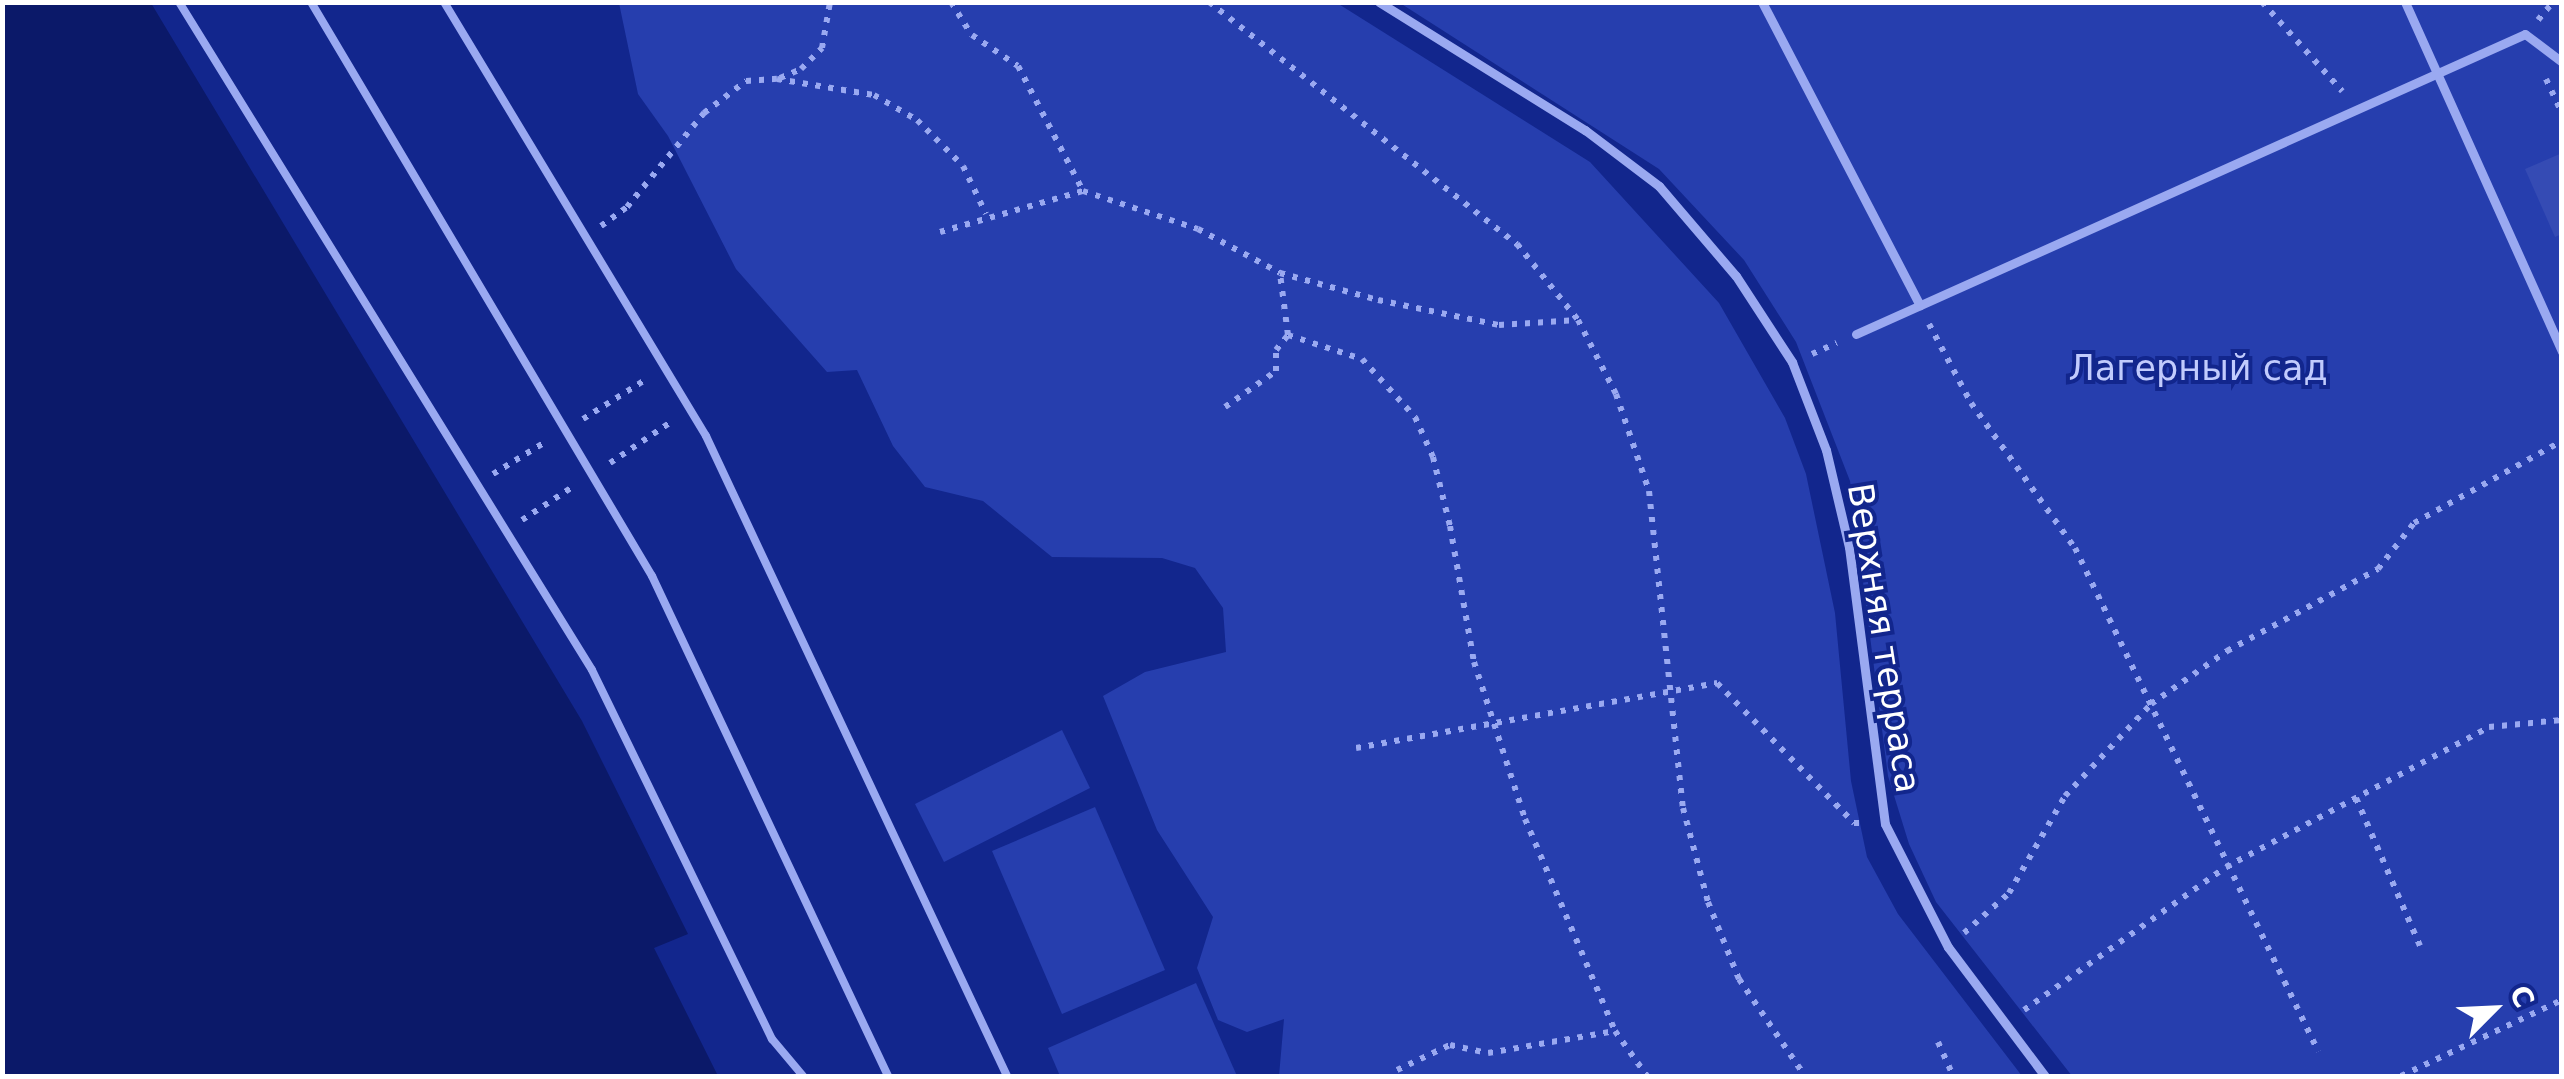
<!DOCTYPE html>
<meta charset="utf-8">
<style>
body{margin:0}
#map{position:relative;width:2564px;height:1079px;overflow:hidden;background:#12268d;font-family:"DejaVu Sans",sans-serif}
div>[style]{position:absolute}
.green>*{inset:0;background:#263eae}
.water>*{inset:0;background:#0b1969}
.building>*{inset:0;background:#354bb4}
.path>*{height:6px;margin-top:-3px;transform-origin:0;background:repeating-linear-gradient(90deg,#9aa9f1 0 5px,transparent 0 13px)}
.service>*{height:8px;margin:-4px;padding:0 4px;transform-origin:4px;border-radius:4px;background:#9aa9f1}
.pedestrian>*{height:9px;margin:-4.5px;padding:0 4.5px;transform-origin:4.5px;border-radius:4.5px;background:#9aa9f1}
span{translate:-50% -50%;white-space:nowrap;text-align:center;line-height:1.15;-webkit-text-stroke:8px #12268d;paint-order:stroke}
.park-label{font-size:35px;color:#c1cbfd}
.street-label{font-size:35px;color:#fff}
.frame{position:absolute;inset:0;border:5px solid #fff;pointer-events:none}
.north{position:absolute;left:2444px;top:959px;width:100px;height:100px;-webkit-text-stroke:8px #12268d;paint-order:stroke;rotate:66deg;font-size:28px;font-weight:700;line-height:40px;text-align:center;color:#fff}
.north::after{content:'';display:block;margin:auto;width:35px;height:45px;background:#fff;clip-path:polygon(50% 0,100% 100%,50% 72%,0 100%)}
</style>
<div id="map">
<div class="green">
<i style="clip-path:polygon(619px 3px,1337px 3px,1590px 162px,1719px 303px,1785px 418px,1806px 474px,1835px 613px,1851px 781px,1867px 857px,1898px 914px,2022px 1076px,1279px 1076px,1284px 1019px,1247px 1032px,1218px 1020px,1197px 968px,1213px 917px,1157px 830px,1103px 696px,1145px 672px,1226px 652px,1223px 608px,1195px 568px,1162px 558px,1052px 557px,983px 501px,925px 487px,893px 446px,857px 370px,827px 372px,736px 269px,668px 136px,638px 94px)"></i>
<i style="clip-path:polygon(1400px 3px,2561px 3px,2561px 1076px,2072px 1076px,1936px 902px,1909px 844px,1888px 776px,1850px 481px,1796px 342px,1744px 260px,1659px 169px)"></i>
<i style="clip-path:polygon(1062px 730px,1090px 788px,944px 862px,915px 804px)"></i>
<i style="clip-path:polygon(1095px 807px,1165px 970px,1062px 1014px,992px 851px)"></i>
<i style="clip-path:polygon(1196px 983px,1237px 1076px,1060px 1076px,1048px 1048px)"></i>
</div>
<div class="water">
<i style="clip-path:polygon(3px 2px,151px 3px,582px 721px,688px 934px,654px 948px,718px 1076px,3px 1076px)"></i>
</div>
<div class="building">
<i style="clip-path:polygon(2562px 153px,2562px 234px,2555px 237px,2525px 169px)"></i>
</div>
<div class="path">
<i style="left:951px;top:2px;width:39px;rotate:58deg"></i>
<i style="left:972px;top:35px;width:55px;rotate:34deg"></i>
<i style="left:1018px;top:66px;width:141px;rotate:62.5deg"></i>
<i style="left:1209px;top:2px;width:392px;rotate:38.2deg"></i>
<i style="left:1517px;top:244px;width:97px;rotate:51.2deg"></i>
<i style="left:1578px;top:320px;width:83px;rotate:62.8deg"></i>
<i style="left:1616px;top:394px;width:102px;rotate:71.2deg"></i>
<i style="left:1649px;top:491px;width:319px;rotate:83.9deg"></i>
<i style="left:1683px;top:808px;width:97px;rotate:75.1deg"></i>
<i style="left:1708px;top:902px;width:83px;rotate:68.1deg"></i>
<i style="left:1739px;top:979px;width:117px;rotate:55.8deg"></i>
<i style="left:2262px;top:2px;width:120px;rotate:48deg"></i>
<i style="left:2538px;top:20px;width:23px;rotate:-50deg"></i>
<i style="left:780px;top:78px;width:23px;rotate:-23deg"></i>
<i style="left:801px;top:69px;width:30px;rotate:-45deg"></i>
<i style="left:822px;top:48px;width:47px;rotate:-80.1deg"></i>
<i style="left:2546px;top:79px;width:38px;rotate:65deg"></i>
<i style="left:601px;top:226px;width:32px;rotate:-36deg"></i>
<i style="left:627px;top:207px;width:122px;rotate:-50.7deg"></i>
<i style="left:704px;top:113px;width:53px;rotate:-37.3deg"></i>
<i style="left:746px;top:81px;width:31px;rotate:-4deg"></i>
<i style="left:777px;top:79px;width:98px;rotate:9.4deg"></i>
<i style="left:874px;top:95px;width:50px;rotate:30.2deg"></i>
<i style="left:917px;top:120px;width:65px;rotate:45deg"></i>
<i style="left:963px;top:166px;width:53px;rotate:64.4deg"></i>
<i style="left:940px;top:232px;width:149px;rotate:-16deg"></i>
<i style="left:1083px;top:191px;width:121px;rotate:18.3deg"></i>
<i style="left:1198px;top:229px;width:93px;rotate:28.2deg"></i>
<i style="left:1280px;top:273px;width:102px;rotate:15.4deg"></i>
<i style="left:1378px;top:300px;width:124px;rotate:11.7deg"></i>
<i style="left:1499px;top:325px;width:78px;rotate:-3.7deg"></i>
<i style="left:1929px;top:324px;width:89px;rotate:62deg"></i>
<i style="left:1971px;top:403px;width:178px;rotate:54.4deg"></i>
<i style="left:2075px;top:548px;width:559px;rotate:64.21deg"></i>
<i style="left:1288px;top:335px;width:78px;rotate:18deg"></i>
<i style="left:1362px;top:359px;width:79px;rotate:47.6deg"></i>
<i style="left:1415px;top:417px;width:44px;rotate:65.8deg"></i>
<i style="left:1433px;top:457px;width:71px;rotate:76.2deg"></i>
<i style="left:1450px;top:526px;width:138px;rotate:80deg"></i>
<i style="left:1474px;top:662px;width:165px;rotate:72deg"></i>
<i style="left:1525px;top:819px;width:230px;rotate:67deg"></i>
<i style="left:1615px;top:1031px;width:55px;rotate:54.6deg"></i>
<i style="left:1812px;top:354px;width:27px;rotate:-24deg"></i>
<i style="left:1225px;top:407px;width:62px;rotate:-35.2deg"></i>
<i style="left:1276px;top:371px;width:21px;rotate:-90deg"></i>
<i style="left:1276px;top:350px;width:19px;rotate:-51deg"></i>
<i style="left:1288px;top:335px;width:63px;rotate:-97.4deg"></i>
<i style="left:583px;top:419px;width:77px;rotate:-32.2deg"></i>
<i style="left:610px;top:463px;width:77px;rotate:-33.9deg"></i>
<i style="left:493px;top:474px;width:63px;rotate:-31.4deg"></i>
<i style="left:522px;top:520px;width:62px;rotate:-33.2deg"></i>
<i style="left:1356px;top:748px;width:367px;rotate:-10.2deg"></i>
<i style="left:1717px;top:683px;width:196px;rotate:45.6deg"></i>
<i style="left:1854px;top:823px;width:10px"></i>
<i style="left:2356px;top:798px;width:161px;rotate:66.6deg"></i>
<i style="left:1964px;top:933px;width:60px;rotate:-41.6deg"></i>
<i style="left:2009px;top:893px;width:112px;rotate:-60deg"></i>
<i style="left:2065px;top:796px;width:126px;rotate:-46.9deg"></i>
<i style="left:2151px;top:704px;width:93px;rotate:-34.9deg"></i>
<i style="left:2227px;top:651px;width:172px;rotate:-28.5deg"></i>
<i style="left:2378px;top:569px;width:58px;rotate:-52deg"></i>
<i style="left:2414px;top:523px;width:169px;rotate:-29deg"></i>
<i style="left:2024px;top:1010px;width:247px;rotate:-35.3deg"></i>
<i style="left:2226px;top:867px;width:298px;rotate:-28deg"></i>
<i style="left:2489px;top:727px;width:73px;rotate:-5.5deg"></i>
<i style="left:1938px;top:1042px;width:37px;rotate:66deg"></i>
<i style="left:1397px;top:1070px;width:59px;rotate:-25.3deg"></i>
<i style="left:1450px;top:1045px;width:39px;rotate:12deg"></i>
<i style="left:1488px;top:1053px;width:129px;rotate:-9.8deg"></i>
<i style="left:2401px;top:1076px;width:178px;rotate:-25.3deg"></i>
</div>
<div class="service">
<i style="left:179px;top:2px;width:785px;rotate:58.27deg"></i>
<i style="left:592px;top:670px;width:411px;rotate:64deg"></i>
<i style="left:772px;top:1039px;width:48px;rotate:50deg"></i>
<i style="left:311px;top:2px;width:668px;rotate:59.29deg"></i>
<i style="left:652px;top:576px;width:553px;rotate:64.73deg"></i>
<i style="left:444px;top:2px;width:507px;rotate:58.88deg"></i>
<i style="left:706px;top:436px;width:707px;rotate:64.81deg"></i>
</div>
<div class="pedestrian">
<i style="left:1379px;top:2px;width:243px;rotate:31.9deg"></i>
<i style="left:1585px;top:130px;width:93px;rotate:37.1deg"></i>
<i style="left:1659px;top:186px;width:118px;rotate:49.5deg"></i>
<i style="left:1736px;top:276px;width:103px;rotate:56.9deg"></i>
<i style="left:1792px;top:362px;width:94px;rotate:68.9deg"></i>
<i style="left:1826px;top:450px;width:100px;rotate:76.7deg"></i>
<i style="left:1849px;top:547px;width:279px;rotate:82.6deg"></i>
<i style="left:1885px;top:824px;width:138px;rotate:62.9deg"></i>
<i style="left:1948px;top:947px;width:161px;rotate:53.1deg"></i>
<i style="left:1762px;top:2px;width:342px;rotate:62.5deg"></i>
<i style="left:2405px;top:2px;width:383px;rotate:65.8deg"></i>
<i style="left:1856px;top:334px;width:733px;rotate:-24.15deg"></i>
<i style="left:2525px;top:34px;width:46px;rotate:37.1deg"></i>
</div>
<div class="park-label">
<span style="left:2198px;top:368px">Лагерный сад</span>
</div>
<div class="street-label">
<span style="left:1884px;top:638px;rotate:81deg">Верхняя терраса</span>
</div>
<div class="frame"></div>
<div class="north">С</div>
</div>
